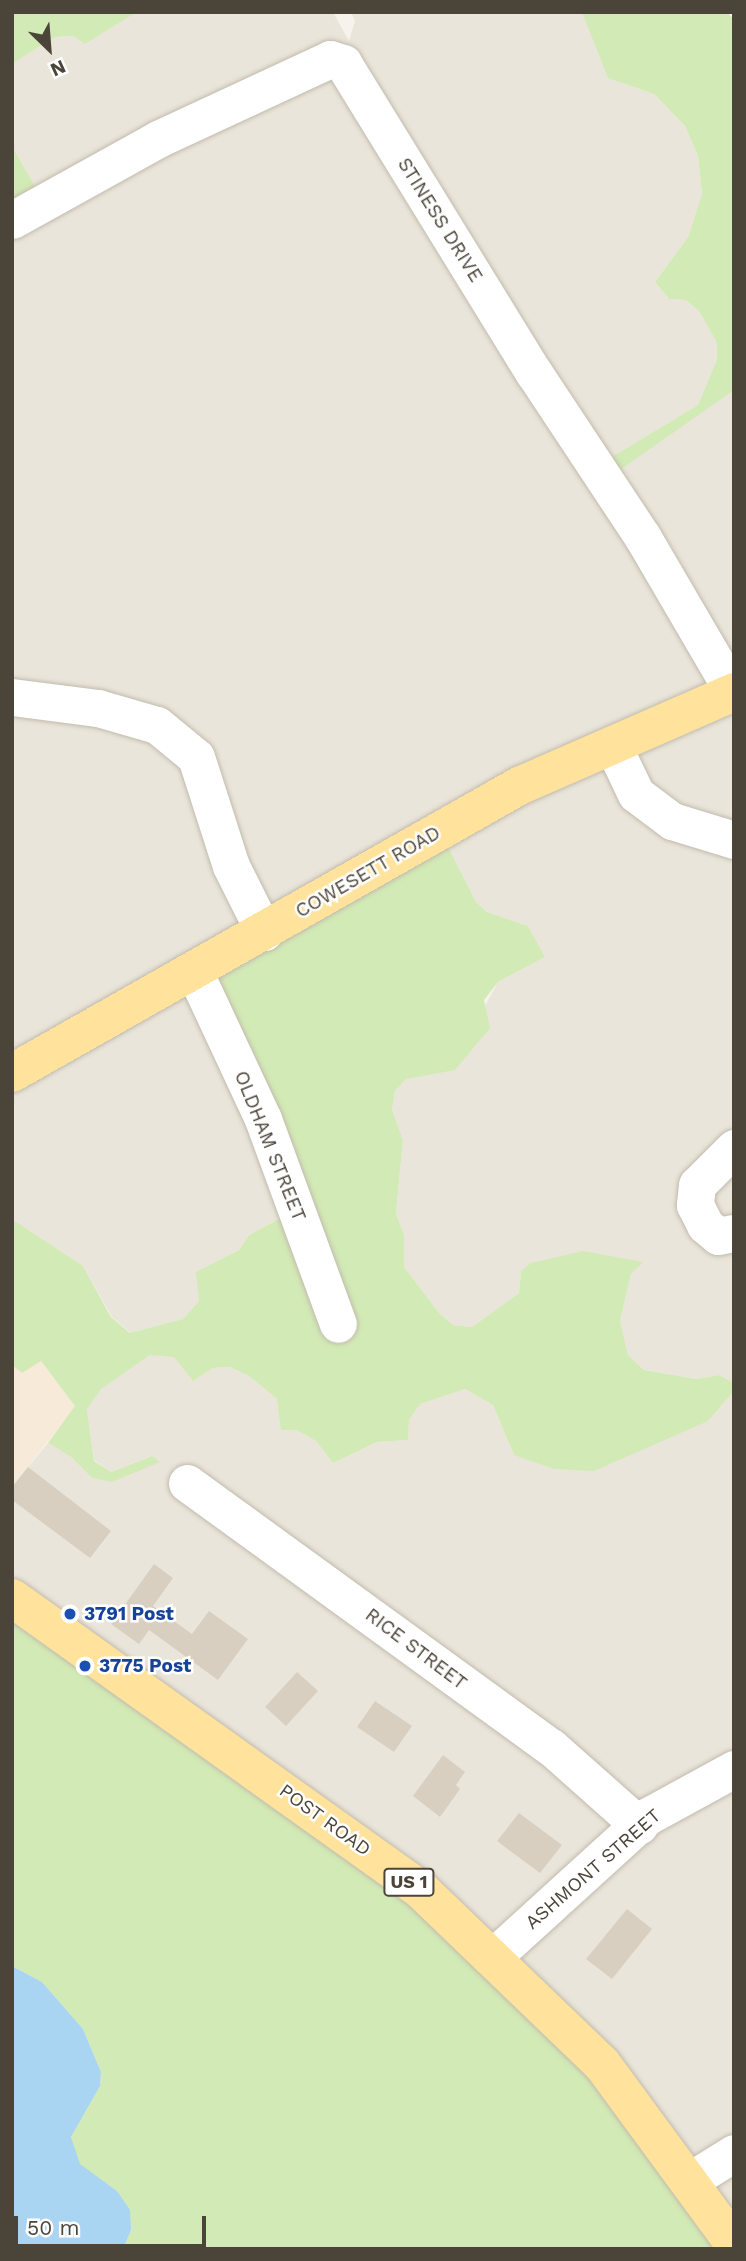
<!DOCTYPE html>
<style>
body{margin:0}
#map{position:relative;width:746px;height:2261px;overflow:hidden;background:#f6f3ec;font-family:"Work Sans",sans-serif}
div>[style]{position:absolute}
.residential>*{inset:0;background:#eae5da}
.commercial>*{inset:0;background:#f7ead8}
.green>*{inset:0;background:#d2eab5}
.water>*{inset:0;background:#a9d4f2}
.building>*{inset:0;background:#d8cfc1}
.roads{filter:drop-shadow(0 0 2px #c2bbae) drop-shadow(0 0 2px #c2bbae)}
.minor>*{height:37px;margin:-18.5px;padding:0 18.5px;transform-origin:18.5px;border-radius:18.5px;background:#fff}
.major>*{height:38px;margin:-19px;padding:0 19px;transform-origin:19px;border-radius:19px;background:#ffe39c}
.dots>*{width:19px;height:19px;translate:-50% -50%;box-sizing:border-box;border:4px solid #fff;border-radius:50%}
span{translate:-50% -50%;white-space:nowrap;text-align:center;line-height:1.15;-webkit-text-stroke:5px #fff;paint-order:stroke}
.shield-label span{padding:2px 5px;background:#fff;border:2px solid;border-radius:5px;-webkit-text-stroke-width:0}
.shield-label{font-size:18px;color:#4b4439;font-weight:700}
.street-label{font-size:19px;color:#4b4439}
.transit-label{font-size:19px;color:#164399;font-weight:700}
.left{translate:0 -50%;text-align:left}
.frame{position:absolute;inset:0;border:14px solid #4b4439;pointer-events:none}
.north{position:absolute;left:14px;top:14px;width:70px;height:70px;-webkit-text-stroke:5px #fff;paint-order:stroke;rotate:155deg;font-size:19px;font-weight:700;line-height:28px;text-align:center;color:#4b4439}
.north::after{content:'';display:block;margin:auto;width:24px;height:32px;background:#4b4439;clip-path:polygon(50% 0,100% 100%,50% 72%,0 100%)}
.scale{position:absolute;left:14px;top:2216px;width:192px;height:32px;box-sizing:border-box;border:4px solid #4b4439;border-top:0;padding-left:9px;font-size:21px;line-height:24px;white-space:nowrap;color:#4b4439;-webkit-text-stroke:5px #fff;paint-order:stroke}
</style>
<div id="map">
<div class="residential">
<i style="clip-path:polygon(137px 12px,333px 12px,349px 41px,355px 21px,351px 12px,582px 12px,622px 83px,654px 94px,685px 126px,698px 156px,702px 194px,688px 237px,655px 282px,669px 299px,686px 300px,699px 311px,717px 343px,717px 359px,698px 405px,600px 464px,734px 390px,734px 1383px,719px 1375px,697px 1379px,644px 1370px,628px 1355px,620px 1321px,631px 1274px,642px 1262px,521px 1271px,519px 1293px,472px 1327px,453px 1325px,440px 1314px,404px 1267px,404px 1235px,396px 1213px,403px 1140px,392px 1110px,395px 1091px,406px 1079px,450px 1069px,498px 982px,545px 957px,528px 926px,487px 912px,476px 902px,442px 835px,296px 1210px,249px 1235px,239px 1250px,197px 1272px,199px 1301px,183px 1319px,131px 1333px,112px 1317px,83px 1266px,12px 1219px,12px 195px,21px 213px,44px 202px,12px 146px,12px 64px,55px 37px,73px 36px,85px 44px)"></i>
<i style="clip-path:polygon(150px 1355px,174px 1356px,193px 1381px,213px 1368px,230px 1367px,249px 1376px,277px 1399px,296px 1430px,316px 1441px,333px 1463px,377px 1442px,408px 1440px,409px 1420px,420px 1404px,465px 1389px,493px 1405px,514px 1455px,708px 1421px,734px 1391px,734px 2245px,12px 1596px,12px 1487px,48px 1443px,71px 1457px,92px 1478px,112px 1482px,151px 1456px,111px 1472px,94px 1460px,87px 1409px,100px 1389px)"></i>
</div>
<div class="commercial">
<i style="clip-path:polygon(40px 1360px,76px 1406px,12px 1487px,12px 1365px,22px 1373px)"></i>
</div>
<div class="green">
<i style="clip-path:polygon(12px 12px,137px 12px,85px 44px,73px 36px,55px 37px,12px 64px)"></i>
<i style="clip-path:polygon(582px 12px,727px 12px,734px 20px,734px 390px,607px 479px,600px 464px,698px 405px,717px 359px,717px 343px,699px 311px,686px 300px,669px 299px,655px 282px,688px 237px,702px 194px,698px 156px,685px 126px,654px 94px,608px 78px)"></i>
<i style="clip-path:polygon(12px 146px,44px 202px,21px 213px,12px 195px)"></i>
<i style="clip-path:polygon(442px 835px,476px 902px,487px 912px,528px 926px,545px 957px,498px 982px,484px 1000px,490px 1028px,455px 1070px,406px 1079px,395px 1091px,392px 1110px,403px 1140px,396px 1213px,404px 1235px,404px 1267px,440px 1314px,453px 1325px,472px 1327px,519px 1293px,521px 1271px,531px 1263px,583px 1251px,643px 1262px,631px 1274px,620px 1321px,628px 1355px,644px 1370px,697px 1379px,719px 1375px,734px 1383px,734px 1391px,708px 1421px,594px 1471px,554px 1469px,514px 1455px,493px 1405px,465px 1389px,420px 1404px,409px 1420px,408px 1440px,377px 1442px,333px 1463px,316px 1441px,296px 1430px,281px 1430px,277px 1399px,249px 1376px,230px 1367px,213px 1368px,193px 1381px,174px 1357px,150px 1355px,101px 1389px,87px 1409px,94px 1461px,111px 1472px,152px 1456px,160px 1462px,112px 1482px,92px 1478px,71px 1457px,48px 1443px,75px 1406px,41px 1361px,22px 1373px,12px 1365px,12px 1219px,83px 1266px,111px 1317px,130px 1333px,183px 1319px,199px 1301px,196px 1272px,239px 1250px,249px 1235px,296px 1210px,201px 976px)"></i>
<i style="clip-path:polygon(12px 1596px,495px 1964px,734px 2249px,123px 2249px,131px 2230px,117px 2191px,79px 2164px,71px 2137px,100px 2086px,101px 2072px,83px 2029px,42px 1982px,12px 1966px)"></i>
</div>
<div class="water">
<i style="clip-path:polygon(12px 1966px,42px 1982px,83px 2029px,101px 2072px,100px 2086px,71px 2137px,80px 2164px,117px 2191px,130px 2210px,131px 2230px,123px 2249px,12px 2249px)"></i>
</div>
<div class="building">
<i style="clip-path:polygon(28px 1467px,111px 1531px,90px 1558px,12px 1500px,12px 1487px)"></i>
<i style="clip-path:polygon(154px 1564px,173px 1578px,153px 1606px,192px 1634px,209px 1611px,248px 1639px,218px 1680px,149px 1630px,139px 1644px,111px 1624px)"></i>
<i style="clip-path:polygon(297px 1672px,318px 1691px,286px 1726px,265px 1707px)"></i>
<i style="clip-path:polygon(375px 1701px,412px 1726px,394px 1752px,357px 1727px)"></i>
<i style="clip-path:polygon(443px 1755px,465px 1772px,456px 1785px,460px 1789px,440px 1817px,413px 1796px)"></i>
<i style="clip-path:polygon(519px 1813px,562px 1845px,540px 1873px,497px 1841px)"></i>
<i style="clip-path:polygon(627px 1909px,652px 1929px,612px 1979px,586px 1959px)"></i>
</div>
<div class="roads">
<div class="minor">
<i style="left:12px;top:220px;width:167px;rotate:-29deg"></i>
<i style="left:158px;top:139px;width:190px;rotate:-24.9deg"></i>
<i style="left:330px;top:59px;width:14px;rotate:17deg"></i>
<i style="left:343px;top:63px;width:364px;rotate:58.4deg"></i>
<i style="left:534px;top:373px;width:196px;rotate:56.5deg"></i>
<i style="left:642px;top:536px;width:181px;rotate:59.7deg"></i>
<i style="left:12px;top:697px;width:87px;rotate:7.3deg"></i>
<i style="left:98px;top:708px;width:61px;rotate:16.1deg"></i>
<i style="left:157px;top:725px;width:50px;rotate:39.4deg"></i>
<i style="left:196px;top:757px;width:114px;rotate:72.2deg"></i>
<i style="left:231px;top:866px;width:74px;rotate:63.4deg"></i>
<i style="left:613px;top:746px;width:53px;rotate:64.4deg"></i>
<i style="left:636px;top:794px;width:45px;rotate:36.9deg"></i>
<i style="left:672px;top:821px;width:65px;rotate:17deg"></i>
<i style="left:194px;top:971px;width:163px;rotate:65deg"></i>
<i style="left:263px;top:1119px;width:218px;rotate:69.9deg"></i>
<i style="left:734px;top:1148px;width:52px;rotate:135deg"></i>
<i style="left:697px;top:1185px;width:20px;rotate:96deg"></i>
<i style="left:695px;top:1205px;width:22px;rotate:63deg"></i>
<i style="left:705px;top:1225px;width:17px;rotate:40deg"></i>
<i style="left:718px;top:1236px;width:16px;rotate:-11deg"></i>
<i style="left:187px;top:1483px;width:450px;rotate:36deg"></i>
<i style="left:551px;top:1747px;width:118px;rotate:41.6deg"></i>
<i style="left:494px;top:1956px;width:208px;rotate:-42.3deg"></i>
<i style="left:648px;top:1816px;width:98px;rotate:-28.7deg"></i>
<i style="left:689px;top:2181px;width:53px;rotate:-31.9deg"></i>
</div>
<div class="major">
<i style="left:12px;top:1073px;width:583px;rotate:-29.51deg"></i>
<i style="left:519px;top:786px;width:235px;rotate:-23.6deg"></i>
<i style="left:12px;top:1598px;width:503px;rotate:35.52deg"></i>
<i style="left:421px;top:1890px;width:251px;rotate:43.9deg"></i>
<i style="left:602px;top:2064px;width:223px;rotate:53.7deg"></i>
</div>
</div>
<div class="dots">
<i style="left:70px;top:1614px;background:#1a4fb4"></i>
<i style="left:85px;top:1666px;background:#1a4fb4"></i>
</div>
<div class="shield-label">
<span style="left:409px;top:1882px">US 1</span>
</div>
<div class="street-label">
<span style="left:440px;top:220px;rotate:58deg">STINESS DRIVE</span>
<span style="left:368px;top:872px;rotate:-30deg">COWESETT ROAD</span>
<span style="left:270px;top:1146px;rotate:68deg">OLDHAM STREET</span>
<span style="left:416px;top:1649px;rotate:37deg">RICE STREET</span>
<span style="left:325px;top:1820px;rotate:36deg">POST ROAD</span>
<span style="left:593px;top:1869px;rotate:-41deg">ASHMONT STREET</span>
</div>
<div class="transit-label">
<span class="left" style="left:84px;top:1614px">3791 Post</span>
<span class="left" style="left:99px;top:1666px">3775 Post</span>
</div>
<div class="frame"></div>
<div class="north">N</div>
<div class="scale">50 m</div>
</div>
